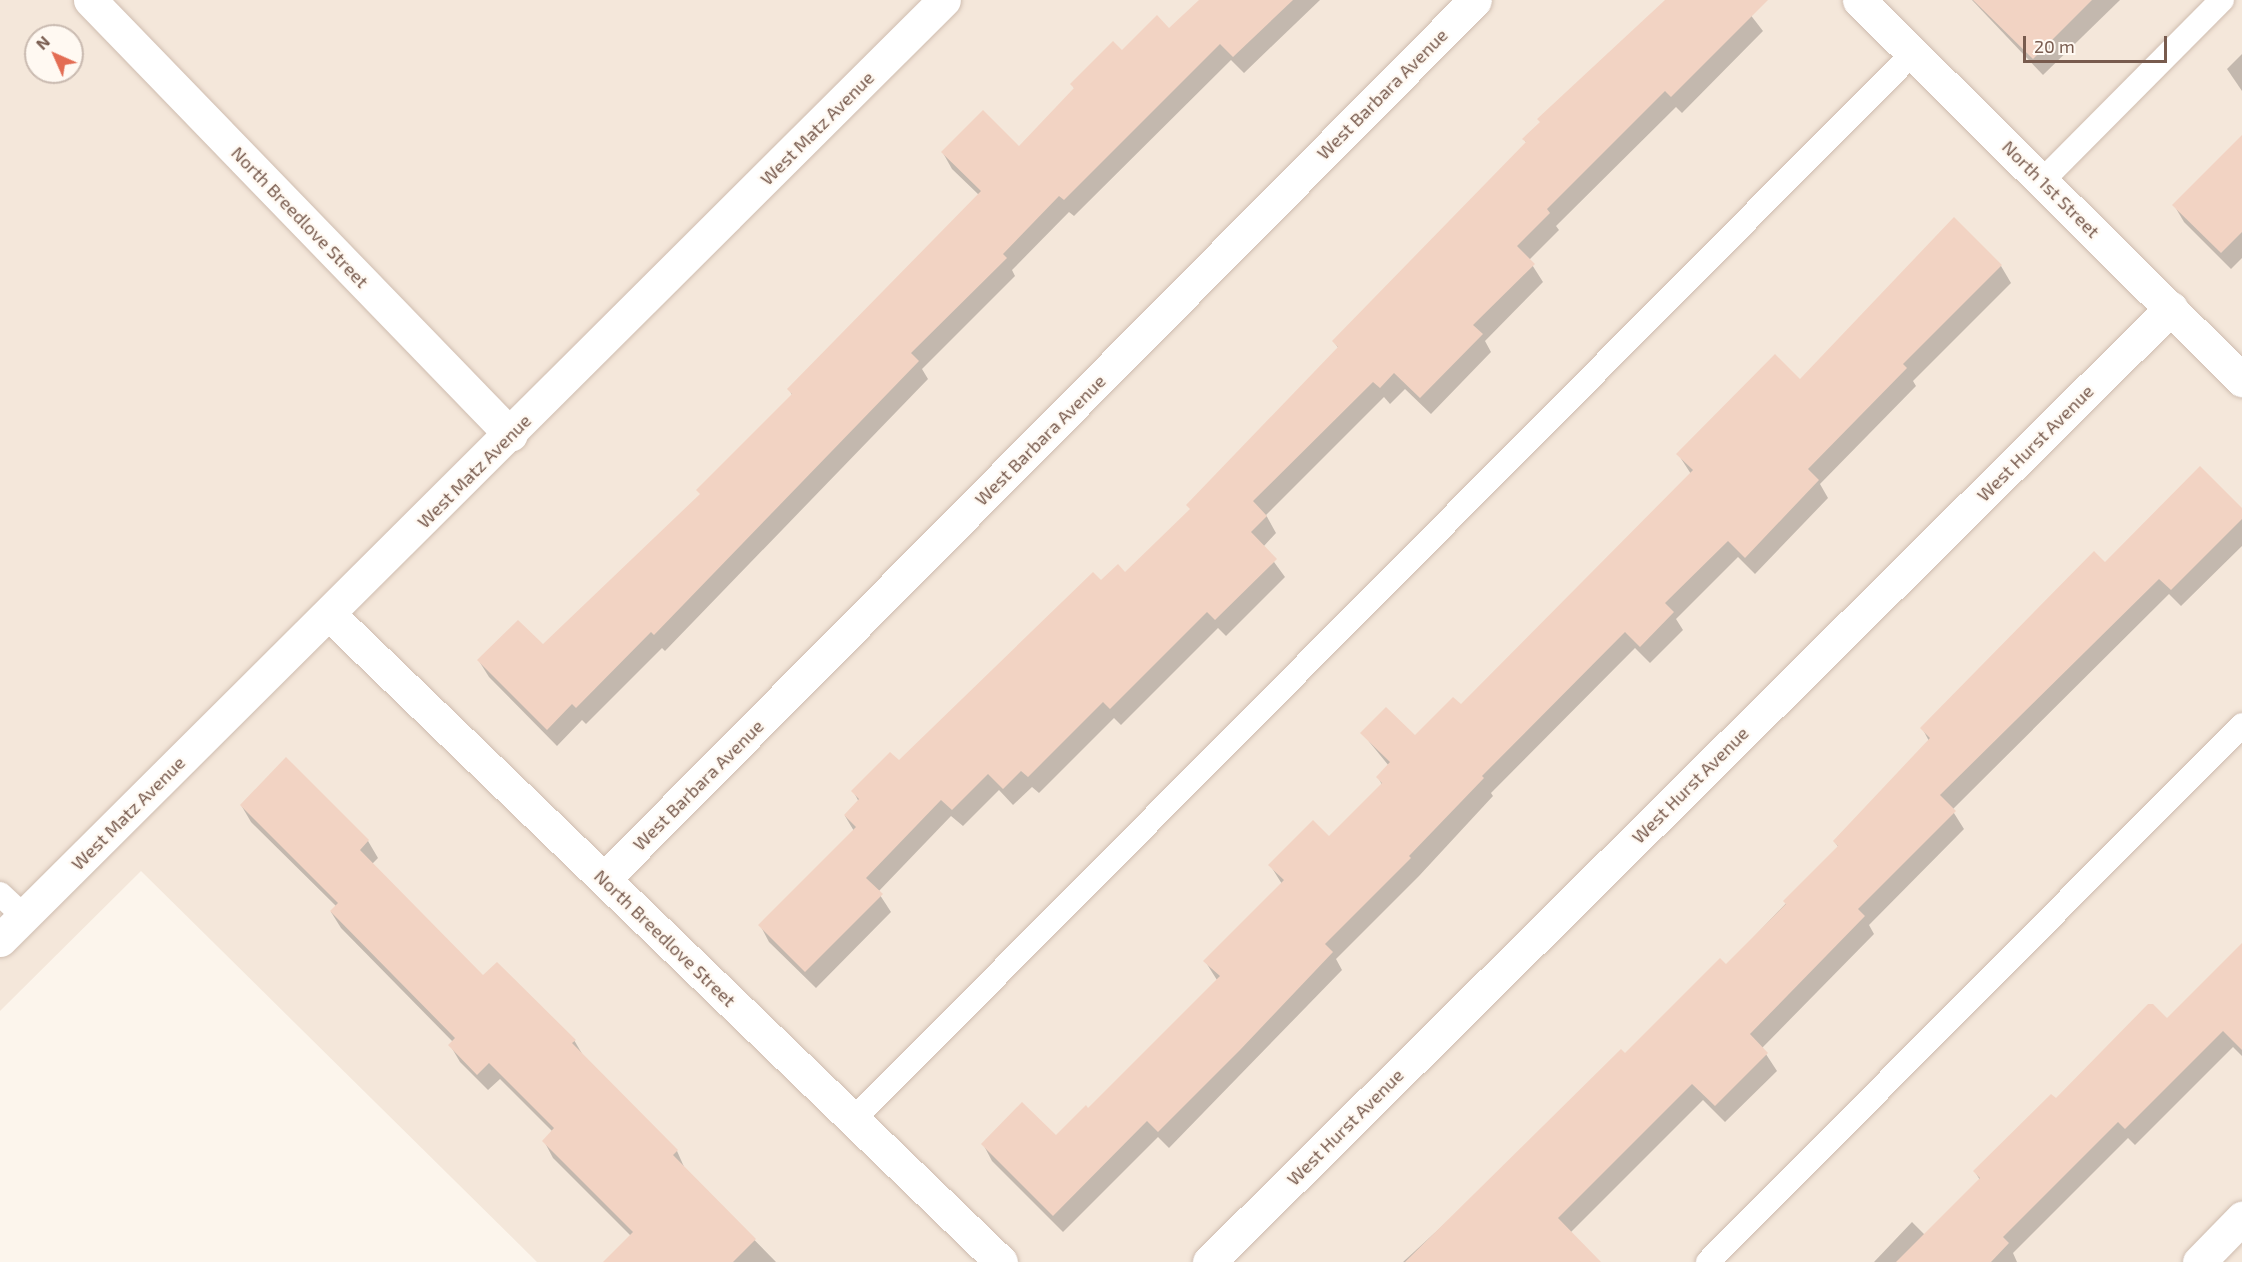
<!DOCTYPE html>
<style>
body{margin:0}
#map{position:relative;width:2242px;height:1262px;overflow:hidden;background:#fcf5ec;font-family:"Exo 2",sans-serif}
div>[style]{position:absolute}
.residential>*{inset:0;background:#f4e7da}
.shadow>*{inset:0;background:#0003}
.building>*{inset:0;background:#f2d3c3}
.roads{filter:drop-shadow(0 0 2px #cfbdb0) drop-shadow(0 0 2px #cfbdb0)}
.lane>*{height:24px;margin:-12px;padding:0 12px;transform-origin:12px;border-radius:12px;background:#fff}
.street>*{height:33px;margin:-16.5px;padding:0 16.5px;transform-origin:16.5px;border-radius:16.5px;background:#fff}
.secondary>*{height:33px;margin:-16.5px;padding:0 16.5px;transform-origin:16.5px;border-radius:16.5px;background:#fff}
span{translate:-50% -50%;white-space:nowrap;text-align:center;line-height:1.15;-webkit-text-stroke:4.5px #fff9f2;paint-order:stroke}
.street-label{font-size:18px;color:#785b4e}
.north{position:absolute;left:24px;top:24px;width:60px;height:60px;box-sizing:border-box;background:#fff9f2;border:2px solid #c9bab0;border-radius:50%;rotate:315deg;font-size:16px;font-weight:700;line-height:24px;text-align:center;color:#785b4e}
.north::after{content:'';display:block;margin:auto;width:21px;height:27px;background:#e36d54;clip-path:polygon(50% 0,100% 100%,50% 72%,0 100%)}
.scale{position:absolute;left:2023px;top:36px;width:144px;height:27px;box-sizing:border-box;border:3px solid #785b4e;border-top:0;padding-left:8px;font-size:18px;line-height:21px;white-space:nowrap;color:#785b4e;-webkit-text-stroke:4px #fff9f2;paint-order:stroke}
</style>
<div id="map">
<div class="residential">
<i style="clip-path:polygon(evenodd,0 0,2242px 0,2242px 1262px,537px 1262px,141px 871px,0 1011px,0 0,36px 36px,72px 36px,72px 72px,36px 72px,36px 36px)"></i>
</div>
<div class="shadow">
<i style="clip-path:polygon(1201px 0,1320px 0,1244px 73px,1231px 60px,1074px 216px,1069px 212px,1012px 270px,1015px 276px,922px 369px,928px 379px,665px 651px,662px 648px,586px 724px,582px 720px,557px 746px,489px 677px,479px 661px,543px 647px,701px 495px,698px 490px,792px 395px,789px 389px,979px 195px,952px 169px,943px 153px,1019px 148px,1075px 90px,1072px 84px,1122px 53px,1169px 30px)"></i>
<i style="clip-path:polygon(1667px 0,1739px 0,1763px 31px,1682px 113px,1676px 107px,1556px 226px,1559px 230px,1529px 260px,1543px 282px,1485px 341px,1491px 352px,1431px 414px,1405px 389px,1390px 404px,1384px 397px,1266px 515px,1276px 533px,1263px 547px,1285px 577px,1226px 636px,1218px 628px,1121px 725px,1114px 718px,1039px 793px,1032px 787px,1013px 805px,999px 790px,963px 826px,951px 816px,878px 892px,891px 912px,816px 988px,769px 942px,760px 925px,854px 831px,845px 816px,859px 802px,853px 791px,899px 762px,1101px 582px,1125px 574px,1191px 510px,1339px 349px,1334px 342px,1527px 144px,1524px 139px)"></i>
<i style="clip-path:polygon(1972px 0,2120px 0,2043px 75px)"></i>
<i style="clip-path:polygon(2242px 54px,2242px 91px,2227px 69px)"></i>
<i style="clip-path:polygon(2242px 137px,2242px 258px,2231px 269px,2184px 222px,2174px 205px)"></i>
<i style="clip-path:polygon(1954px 219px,2001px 266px,2011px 283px,1913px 381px,1916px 386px,1820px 484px,1828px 498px,1755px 574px,1738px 557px,1676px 619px,1683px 630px,1650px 663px,1635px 648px,1491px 793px,1493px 796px,1419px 876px,1336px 959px,1342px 970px,1169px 1148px,1158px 1137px,1063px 1232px,992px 1161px,983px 1144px,1056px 1137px,1088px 1110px,1217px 980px,1205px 961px,1282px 884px,1270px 865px,1329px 838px,1382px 785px,1378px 777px,1389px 766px,1362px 733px,1415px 737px,1461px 707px,1691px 474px,1678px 454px,1800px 381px)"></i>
<i style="clip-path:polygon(2242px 510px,2242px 546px,2181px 606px,2169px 594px,1952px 810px,1964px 829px,1869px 925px,1874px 934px,1762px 1048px,1777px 1071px,1725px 1122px,1703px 1100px,1570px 1233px,1593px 1262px,1403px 1262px,1726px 966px,1839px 848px,1834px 841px,1929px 741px,1922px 728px,2105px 564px)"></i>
<i style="clip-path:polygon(241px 805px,368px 841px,378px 858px,372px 864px,483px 977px,574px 1040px,584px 1057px,677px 1151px,685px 1169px,776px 1262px,632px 1262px,631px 1236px,553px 1158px,544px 1141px,553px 1132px,500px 1079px,488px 1090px,460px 1062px,450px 1045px,453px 1042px,341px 928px,331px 912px,337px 907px,251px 822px)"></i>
<i style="clip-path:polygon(2242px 945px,2242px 1056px,2233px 1047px,2135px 1145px,2128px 1138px,2013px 1253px,2017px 1262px,1874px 1262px,1912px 1222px,1925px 1235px,1980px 1180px,1975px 1172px,2056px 1100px,2167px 1020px)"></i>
</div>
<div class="building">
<i style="clip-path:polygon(1199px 0,1293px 0,1233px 57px,1220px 44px,1064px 200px,1059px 196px,1003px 254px,1007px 258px,911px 353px,919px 361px,654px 635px,651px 632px,576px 708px,572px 704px,547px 730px,477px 660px,518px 620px,543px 644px,700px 494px,696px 490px,792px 394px,787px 389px,981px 191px,941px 152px,983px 110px,1019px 146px,1074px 88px,1070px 84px,1113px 41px,1122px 50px,1157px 15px,1169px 28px)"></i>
<i style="clip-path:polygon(1665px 0,1768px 0,1671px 97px,1665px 91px,1547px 209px,1550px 213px,1517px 246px,1535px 264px,1473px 325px,1483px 334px,1420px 398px,1394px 373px,1380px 388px,1373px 382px,1253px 501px,1267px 516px,1251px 532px,1277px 559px,1215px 620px,1207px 612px,1110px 709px,1103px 702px,1028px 777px,1021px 771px,1003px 789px,988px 774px,952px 810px,941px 800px,866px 878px,883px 894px,805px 972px,758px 925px,856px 827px,844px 815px,859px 799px,851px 791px,890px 752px,899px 760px,1093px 572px,1101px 580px,1118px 564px,1125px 572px,1190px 509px,1186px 505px,1338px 347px,1332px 341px,1526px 142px,1522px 139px,1540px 122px,1537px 119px)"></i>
<i style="clip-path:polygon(1973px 0,2092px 0,2033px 59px)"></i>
<i style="clip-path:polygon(2242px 135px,2242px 232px,2221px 253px,2172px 205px)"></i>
<i style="clip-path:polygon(1954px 217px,2002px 265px,1903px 364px,1907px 368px,1808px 469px,1819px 480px,1745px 558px,1728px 541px,1665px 603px,1674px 612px,1640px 647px,1625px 632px,1482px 776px,1484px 778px,1409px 856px,1411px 858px,1325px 944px,1333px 952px,1240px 1050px,1158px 1132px,1147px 1121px,1053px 1216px,981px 1144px,1022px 1102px,1056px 1135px,1086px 1105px,1088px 1108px,1220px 976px,1203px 961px,1284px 880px,1268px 865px,1313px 820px,1329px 836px,1382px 783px,1376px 777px,1390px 762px,1360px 733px,1386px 707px,1415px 735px,1453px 697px,1461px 704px,1693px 470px,1676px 454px,1775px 354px,1800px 379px)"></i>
<i style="clip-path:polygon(2200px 466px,2242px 508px,2242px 519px,2171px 590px,2159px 579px,1940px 795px,1956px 811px,1858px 909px,1865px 916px,1750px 1034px,1768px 1053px,1715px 1106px,1692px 1084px,1558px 1218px,1601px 1262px,1405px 1262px,1621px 1049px,1625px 1053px,1720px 958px,1726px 964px,1786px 904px,1783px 901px,1838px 846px,1833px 841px,1930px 738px,1920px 728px,2094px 551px,2105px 562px)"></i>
<i style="clip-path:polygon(286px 757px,369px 840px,360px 850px,483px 975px,497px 962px,576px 1040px,572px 1043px,678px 1150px,673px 1155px,756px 1239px,733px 1262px,603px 1262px,633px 1232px,542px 1141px,554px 1128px,489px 1063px,477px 1075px,448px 1045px,455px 1038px,330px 911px,338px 903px,240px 805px)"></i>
<i style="clip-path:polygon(2242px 943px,2242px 1050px,2223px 1031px,2125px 1129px,2118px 1122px,2003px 1237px,2009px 1243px,1991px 1262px,1896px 1262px,1980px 1178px,1973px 1171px,2051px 1094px,2056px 1098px,2148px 1004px,2153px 1004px,2167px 1018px)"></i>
</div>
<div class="roads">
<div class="lane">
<i style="left:2043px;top:180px;width:254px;rotate:-45.2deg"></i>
<i style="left:0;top:894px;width:33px;rotate:43deg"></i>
<i style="left:853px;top:1120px;width:1503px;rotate:-45.19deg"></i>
<i style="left:1708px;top:1262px;width:757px;rotate:-45.16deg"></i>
</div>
<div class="street">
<i style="left:1859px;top:0;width:540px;rotate:44.77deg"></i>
<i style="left:330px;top:615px;width:932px;rotate:43.96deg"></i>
<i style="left:604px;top:879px;width:1237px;rotate:-45.26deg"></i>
<i style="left:1209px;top:1262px;width:1355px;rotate:-44.76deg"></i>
<i style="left:2199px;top:1262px;width:62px;rotate:-45.7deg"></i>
</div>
<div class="secondary">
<i style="left:90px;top:0;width:605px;rotate:45.94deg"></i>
<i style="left:0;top:940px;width:1332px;rotate:-44.88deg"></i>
</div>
</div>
<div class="street-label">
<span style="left:1382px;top:94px;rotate:-45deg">West Barbara Avenue</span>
<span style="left:817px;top:128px;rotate:-45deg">West Matz Avenue</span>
<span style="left:2051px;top:189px;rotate:45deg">North 1st Street</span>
<span style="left:300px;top:217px;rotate:46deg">North Breedlove Street</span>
<span style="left:1040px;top:440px;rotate:-45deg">West Barbara Avenue</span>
<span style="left:2035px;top:443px;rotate:-45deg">West Hurst Avenue</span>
<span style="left:474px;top:471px;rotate:-45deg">West Matz Avenue</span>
<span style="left:698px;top:785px;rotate:-45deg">West Barbara Avenue</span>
<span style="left:1690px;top:785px;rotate:-45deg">West Hurst Avenue</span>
<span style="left:128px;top:813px;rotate:-45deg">West Matz Avenue</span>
<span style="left:665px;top:938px;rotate:44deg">North Breedlove Street</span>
<span style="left:1345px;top:1127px;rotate:-45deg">West Hurst Avenue</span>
</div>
<div class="north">N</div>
<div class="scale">20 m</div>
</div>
